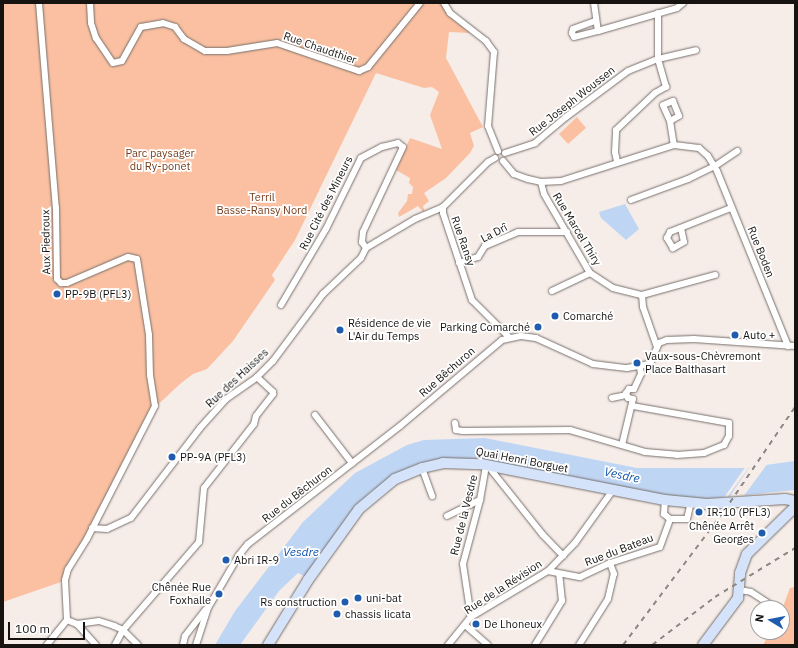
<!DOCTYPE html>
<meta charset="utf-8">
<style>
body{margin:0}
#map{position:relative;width:798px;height:648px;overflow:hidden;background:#f6ede9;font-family:"IBM Plex Sans",sans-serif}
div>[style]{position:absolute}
.green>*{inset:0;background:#fac0a1}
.water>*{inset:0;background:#bfd5f4}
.pier>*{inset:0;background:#f6ede9}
.roads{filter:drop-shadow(0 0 1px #776f6b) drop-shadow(0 0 1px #776f6b)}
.minor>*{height:6px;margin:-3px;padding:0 3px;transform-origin:3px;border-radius:3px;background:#fff}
.primary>*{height:10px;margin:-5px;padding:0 5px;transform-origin:5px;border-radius:5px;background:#d4e3f9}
.rail>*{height:1.5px;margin-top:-0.75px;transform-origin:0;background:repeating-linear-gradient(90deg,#8d8683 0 5px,transparent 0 10px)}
.dots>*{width:11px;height:11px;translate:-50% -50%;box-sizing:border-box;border:2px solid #fff;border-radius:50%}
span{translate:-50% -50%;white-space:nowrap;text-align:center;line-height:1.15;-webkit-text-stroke:3.5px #fff;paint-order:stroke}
.street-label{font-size:11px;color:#161311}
.park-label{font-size:11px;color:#743b19}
.poi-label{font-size:11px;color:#161311}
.left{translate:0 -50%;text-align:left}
.right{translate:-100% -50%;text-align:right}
.water-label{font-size:12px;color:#0e53aa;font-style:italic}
.frame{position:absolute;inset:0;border:4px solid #161311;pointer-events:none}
.north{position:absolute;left:750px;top:600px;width:40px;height:40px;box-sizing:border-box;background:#fff;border:1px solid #a2a1a0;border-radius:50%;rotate:280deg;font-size:11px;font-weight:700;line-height:16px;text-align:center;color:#161311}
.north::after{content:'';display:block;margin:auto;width:14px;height:18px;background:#205cae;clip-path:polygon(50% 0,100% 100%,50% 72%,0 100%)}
.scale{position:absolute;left:8px;top:622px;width:77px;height:18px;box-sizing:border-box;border:2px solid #161311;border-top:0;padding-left:5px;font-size:12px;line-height:14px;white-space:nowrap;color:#161311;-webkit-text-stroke:3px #fff;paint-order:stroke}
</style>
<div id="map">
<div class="green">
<i style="clip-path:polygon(3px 3px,443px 3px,448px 15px,470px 33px,449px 32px,446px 58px,483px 127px,470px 133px,474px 146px,470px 153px,446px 178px,424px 193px,429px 201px,423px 206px,425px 212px,424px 213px,418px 206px,399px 217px,398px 213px,407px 201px,408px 194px,412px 194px,413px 187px,409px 183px,410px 178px,396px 170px,410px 138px,442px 149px,430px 115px,439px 92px,432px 87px,424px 88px,376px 73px,295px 240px,272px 275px,275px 280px,233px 341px,207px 369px,193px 374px,180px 384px,150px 412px,61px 582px,3px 602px)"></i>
<i style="clip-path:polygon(577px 117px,586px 128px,568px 144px,559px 134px)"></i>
<i style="clip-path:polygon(795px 587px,795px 645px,763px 645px,770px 632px,782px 632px,782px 609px,790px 588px)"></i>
</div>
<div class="water">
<i style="clip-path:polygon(625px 204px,639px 229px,626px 240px,601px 218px,599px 212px)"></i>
<i style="clip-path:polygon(485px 438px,637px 468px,745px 468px,795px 461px,795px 490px,706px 499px,658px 495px,486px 460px,443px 459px,393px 476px,369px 493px,306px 577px,298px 573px,279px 591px,240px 645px,215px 645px,235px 611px,303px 522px,355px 473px,407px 445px,424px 440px)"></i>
</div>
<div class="pier">
<i style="clip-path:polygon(768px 463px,743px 497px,728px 499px,751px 465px)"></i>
<i style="clip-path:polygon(746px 466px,750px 466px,726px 499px,723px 499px)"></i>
</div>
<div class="roads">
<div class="minor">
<i style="left:39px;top:3px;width:206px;rotate:85.3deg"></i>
<i style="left:56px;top:208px;width:71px;rotate:89.2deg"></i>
<i style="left:57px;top:279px;width:6px;rotate:45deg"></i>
<i style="left:61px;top:283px;width:6px"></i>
<i style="left:67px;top:283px;width:66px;rotate:-23.1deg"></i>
<i style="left:128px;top:257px;width:9px;rotate:13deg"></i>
<i style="left:137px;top:259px;width:77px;rotate:81deg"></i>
<i style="left:149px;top:335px;width:40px;rotate:88.6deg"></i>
<i style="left:150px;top:375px;width:31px;rotate:81deg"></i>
<i style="left:155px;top:406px;width:149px;rotate:117.1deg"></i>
<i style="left:87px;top:539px;width:36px;rotate:122deg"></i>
<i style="left:68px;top:569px;width:11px;rotate:105deg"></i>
<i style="left:65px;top:580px;width:40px;rotate:87.1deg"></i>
<i style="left:67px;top:620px;width:32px;rotate:129deg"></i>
<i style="left:90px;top:3px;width:20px;rotate:87deg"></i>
<i style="left:91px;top:23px;width:16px;rotate:72deg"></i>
<i style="left:96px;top:38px;width:30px;rotate:56deg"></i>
<i style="left:113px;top:63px;width:9px;rotate:-13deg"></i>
<i style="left:122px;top:61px;width:39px;rotate:-61deg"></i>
<i style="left:141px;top:27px;width:22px;rotate:-10deg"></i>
<i style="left:163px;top:23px;width:13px;rotate:18deg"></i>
<i style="left:175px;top:27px;width:15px;rotate:53deg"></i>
<i style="left:184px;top:39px;width:24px;rotate:30deg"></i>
<i style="left:205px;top:51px;width:22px"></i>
<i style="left:227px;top:51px;width:51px;rotate:-9.1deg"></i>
<i style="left:277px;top:43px;width:87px;rotate:18.9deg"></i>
<i style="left:359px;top:71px;width:10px;rotate:-24deg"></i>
<i style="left:368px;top:67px;width:82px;rotate:-50.9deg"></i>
<i style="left:444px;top:3px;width:12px;rotate:59deg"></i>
<i style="left:450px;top:13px;width:46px;rotate:37.9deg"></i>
<i style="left:486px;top:41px;width:14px;rotate:54deg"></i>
<i style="left:494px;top:52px;width:74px;rotate:94.6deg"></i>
<i style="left:488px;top:126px;width:27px;rotate:68deg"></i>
<i style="left:594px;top:3px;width:28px;rotate:82deg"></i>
<i style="left:598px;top:31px;width:82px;rotate:-16.2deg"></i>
<i style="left:677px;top:8px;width:8px;rotate:-40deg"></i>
<i style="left:595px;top:21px;width:23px;rotate:160deg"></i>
<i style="left:573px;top:29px;width:4px;rotate:104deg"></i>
<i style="left:572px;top:33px;width:4px;rotate:63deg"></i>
<i style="left:574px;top:37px;width:25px;rotate:-14deg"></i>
<i style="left:670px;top:121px;width:17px;rotate:-114deg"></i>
<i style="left:663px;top:105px;width:11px;rotate:-22deg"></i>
<i style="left:673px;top:101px;width:16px;rotate:68deg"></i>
<i style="left:679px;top:116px;width:10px;rotate:151deg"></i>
<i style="left:670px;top:121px;width:24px;rotate:81deg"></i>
<i style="left:505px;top:153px;width:32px;rotate:-18deg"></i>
<i style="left:535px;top:143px;width:40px;rotate:-40deg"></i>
<i style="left:566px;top:117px;width:77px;rotate:-36.6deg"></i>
<i style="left:628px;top:71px;width:32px;rotate:-22deg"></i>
<i style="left:658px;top:59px;width:39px;rotate:-13deg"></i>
<i style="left:495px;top:158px;width:8px;rotate:150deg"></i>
<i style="left:488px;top:162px;width:64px;rotate:135deg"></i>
<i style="left:443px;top:207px;width:6px;rotate:90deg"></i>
<i style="left:443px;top:213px;width:92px;rotate:71.6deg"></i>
<i style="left:472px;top:300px;width:52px;rotate:45deg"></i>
<i style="left:503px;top:161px;width:17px;rotate:50deg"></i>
<i style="left:514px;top:174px;width:15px;rotate:20deg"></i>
<i style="left:528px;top:179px;width:13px;rotate:13deg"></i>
<i style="left:541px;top:182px;width:20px;rotate:-3deg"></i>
<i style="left:561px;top:181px;width:119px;rotate:-17.7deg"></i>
<i style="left:674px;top:145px;width:25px;rotate:7deg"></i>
<i style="left:699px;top:148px;width:12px;rotate:42deg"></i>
<i style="left:708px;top:156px;width:17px;rotate:59deg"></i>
<i style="left:717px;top:171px;width:189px;rotate:67.9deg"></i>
<i style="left:617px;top:161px;width:9px;rotate:-103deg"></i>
<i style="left:615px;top:152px;width:22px;rotate:-87deg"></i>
<i style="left:616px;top:130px;width:54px;rotate:-43.5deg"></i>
<i style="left:655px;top:93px;width:13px;rotate:-29deg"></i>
<i style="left:666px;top:87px;width:29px;rotate:-106deg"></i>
<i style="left:658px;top:59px;width:46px;rotate:-90deg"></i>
<i style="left:541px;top:182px;width:12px;rotate:76deg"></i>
<i style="left:544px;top:194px;width:91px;rotate:59.8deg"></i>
<i style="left:590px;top:273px;width:27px;rotate:33deg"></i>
<i style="left:613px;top:288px;width:30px;rotate:14deg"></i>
<i style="left:642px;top:295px;width:12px;rotate:85deg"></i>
<i style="left:643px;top:307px;width:42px;rotate:70.7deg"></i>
<i style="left:631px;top:200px;width:61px;rotate:-20.2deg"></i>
<i style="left:688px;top:179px;width:30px;rotate:-26deg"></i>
<i style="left:715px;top:166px;width:27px;rotate:-34deg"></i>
<i style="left:681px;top:228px;width:14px;rotate:78deg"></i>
<i style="left:684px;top:242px;width:13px;rotate:151deg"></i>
<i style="left:673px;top:248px;width:12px;rotate:-121deg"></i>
<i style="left:667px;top:238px;width:7px;rotate:-63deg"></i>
<i style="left:670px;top:232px;width:66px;rotate:-21.5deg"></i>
<i style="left:459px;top:263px;width:20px;rotate:-18deg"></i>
<i style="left:478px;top:257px;width:13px;rotate:-58deg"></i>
<i style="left:485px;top:246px;width:36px;rotate:-23deg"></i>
<i style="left:518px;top:232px;width:49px"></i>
<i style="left:552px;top:291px;width:42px;rotate:-25.3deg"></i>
<i style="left:642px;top:295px;width:76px;rotate:-15.3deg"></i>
<i style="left:281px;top:305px;width:88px;rotate:-59.4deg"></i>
<i style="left:326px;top:229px;width:79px;rotate:-63.8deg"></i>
<i style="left:361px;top:158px;width:24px;rotate:-28deg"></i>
<i style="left:382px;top:147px;width:16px;rotate:-14deg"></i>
<i style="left:398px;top:143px;width:6px;rotate:39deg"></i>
<i style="left:403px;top:147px;width:94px;rotate:115.2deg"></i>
<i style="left:363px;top:232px;width:10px;rotate:96deg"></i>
<i style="left:362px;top:242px;width:7px;rotate:56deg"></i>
<i style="left:634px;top:389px;width:17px;rotate:-65deg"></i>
<i style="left:641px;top:374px;width:6px;rotate:-99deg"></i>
<i style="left:612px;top:398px;width:14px;rotate:-12deg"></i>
<i style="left:633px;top:399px;width:5px;rotate:-169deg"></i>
<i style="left:628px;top:398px;width:5px;rotate:-112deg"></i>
<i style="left:626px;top:393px;width:5px;rotate:-53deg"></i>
<i style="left:629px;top:389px;width:5px"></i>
<i style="left:315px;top:415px;width:61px;rotate:52.4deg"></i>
<i style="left:455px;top:423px;width:7px;rotate:82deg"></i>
<i style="left:456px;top:430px;width:7px;rotate:8deg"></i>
<i style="left:463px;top:431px;width:107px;rotate:-0.5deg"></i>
<i style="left:570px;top:430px;width:78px;rotate:16.3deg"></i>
<i style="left:645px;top:452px;width:32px;rotate:5deg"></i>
<i style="left:677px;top:455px;width:27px;rotate:-4deg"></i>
<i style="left:704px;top:453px;width:22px;rotate:-22deg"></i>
<i style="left:724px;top:445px;width:10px;rotate:-61deg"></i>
<i style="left:729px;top:436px;width:13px;rotate:-90deg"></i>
<i style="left:729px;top:423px;width:97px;rotate:-170deg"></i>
<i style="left:622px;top:445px;width:47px;rotate:-76.6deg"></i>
<i style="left:488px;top:466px;width:88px;rotate:51.4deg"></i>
<i style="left:543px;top:535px;width:29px;rotate:46deg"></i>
<i style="left:422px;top:468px;width:30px;rotate:70deg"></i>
<i style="left:447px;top:516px;width:37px;rotate:-26deg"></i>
<i style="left:670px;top:519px;width:17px"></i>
<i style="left:687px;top:519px;width:17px;rotate:-77deg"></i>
<i style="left:92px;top:528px;width:15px;rotate:4deg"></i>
<i style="left:107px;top:529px;width:26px;rotate:-25deg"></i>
<i style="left:131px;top:518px;width:113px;rotate:-52.5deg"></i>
<i style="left:200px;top:428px;width:39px;rotate:-48deg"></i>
<i style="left:226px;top:399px;width:38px;rotate:-35deg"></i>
<i style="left:257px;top:377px;width:23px;rotate:-45deg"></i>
<i style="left:273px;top:361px;width:84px;rotate:-53.3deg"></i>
<i style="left:323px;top:294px;width:52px;rotate:-43.5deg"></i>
<i style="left:361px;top:258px;width:11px;rotate:-63deg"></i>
<i style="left:366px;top:248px;width:57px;rotate:-30.6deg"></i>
<i style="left:415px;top:219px;width:30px;rotate:-23deg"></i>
<i style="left:548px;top:571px;width:33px;rotate:11deg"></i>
<i style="left:580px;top:577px;width:33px;rotate:-25deg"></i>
<i style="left:610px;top:563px;width:52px;rotate:-17.7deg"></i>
<i style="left:660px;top:547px;width:30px;rotate:-70deg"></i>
<i style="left:670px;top:519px;width:8px;rotate:-140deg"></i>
<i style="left:664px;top:514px;width:14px;rotate:-86deg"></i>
<i style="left:740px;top:590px;width:11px;rotate:10deg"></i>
<i style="left:751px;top:592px;width:27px;rotate:33deg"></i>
<i style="left:471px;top:617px;width:54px;rotate:-98.6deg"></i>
<i style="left:463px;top:564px;width:66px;rotate:-75.1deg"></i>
<i style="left:480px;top:500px;width:36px;rotate:-80deg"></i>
<i style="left:67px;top:620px;width:11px;rotate:22deg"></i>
<i style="left:77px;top:624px;width:22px;rotate:-8deg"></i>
<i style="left:99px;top:621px;width:16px;rotate:18deg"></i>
<i style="left:114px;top:626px;width:10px;rotate:24deg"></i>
<i style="left:123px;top:630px;width:21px;rotate:45deg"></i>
<i style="left:77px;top:624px;width:28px;rotate:48deg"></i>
<i style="left:465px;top:625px;width:30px;rotate:41deg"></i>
<i style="left:115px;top:645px;width:17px;rotate:-62deg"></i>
<i style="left:123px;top:630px;width:116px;rotate:-49.2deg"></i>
<i style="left:199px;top:542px;width:54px;rotate:-84.7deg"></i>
<i style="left:204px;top:488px;width:81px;rotate:-52deg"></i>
<i style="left:254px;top:424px;width:8px;rotate:-76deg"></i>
<i style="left:256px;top:416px;width:28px;rotate:-52deg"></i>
<i style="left:273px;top:394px;width:2px;rotate:-90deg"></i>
<i style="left:273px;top:392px;width:22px;rotate:-137deg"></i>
<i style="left:183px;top:645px;width:9px;rotate:-77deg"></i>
<i style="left:185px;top:636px;width:34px;rotate:-52deg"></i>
<i style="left:196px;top:645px;width:39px;rotate:-72deg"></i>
<i style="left:208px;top:608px;width:61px;rotate:-59.7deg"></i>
<i style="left:239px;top:555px;width:14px;rotate:-51deg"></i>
<i style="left:248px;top:544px;width:192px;rotate:-37.8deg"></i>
<i style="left:400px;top:426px;width:133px;rotate:-40.1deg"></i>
<i style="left:502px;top:340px;width:19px;rotate:-12deg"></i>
<i style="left:521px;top:336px;width:15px;rotate:8deg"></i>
<i style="left:536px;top:338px;width:63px;rotate:24.5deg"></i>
<i style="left:593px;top:364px;width:34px;rotate:7deg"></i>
<i style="left:627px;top:368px;width:23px;rotate:-10deg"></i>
<i style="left:650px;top:364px;width:23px;rotate:-67deg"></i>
<i style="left:659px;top:343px;width:9px;rotate:-21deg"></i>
<i style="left:667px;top:340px;width:27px;rotate:-2deg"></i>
<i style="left:694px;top:339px;width:101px;rotate:4deg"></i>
<i style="left:448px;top:645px;width:36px;rotate:-51deg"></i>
<i style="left:471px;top:617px;width:90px;rotate:-30.9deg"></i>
<i style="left:548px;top:571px;width:39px;rotate:-46deg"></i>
<i style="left:575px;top:543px;width:65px;rotate:-54.4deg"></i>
<i style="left:535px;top:645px;width:52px;rotate:-58.5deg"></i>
<i style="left:562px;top:601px;width:27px;rotate:-96deg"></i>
<i style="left:579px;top:645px;width:54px;rotate:-57.8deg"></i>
<i style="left:608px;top:599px;width:26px;rotate:-77deg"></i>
<i style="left:614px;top:574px;width:12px;rotate:-110deg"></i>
</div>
<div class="primary">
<i style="left:268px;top:645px;width:76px;rotate:-58.4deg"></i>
<i style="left:308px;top:580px;width:87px;rotate:-54.3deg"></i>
<i style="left:359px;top:509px;width:47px;rotate:-39.8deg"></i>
<i style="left:395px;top:479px;width:29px;rotate:-22deg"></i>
<i style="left:422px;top:468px;width:22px;rotate:-13deg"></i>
<i style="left:443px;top:463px;width:38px;rotate:2deg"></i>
<i style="left:481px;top:464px;width:187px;rotate:11.1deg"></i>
<i style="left:665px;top:500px;width:42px;rotate:5.4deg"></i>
<i style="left:707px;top:504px;width:78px;rotate:-3.7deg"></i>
<i style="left:785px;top:499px;width:10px;rotate:11deg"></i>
<i style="left:703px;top:645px;width:59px;rotate:-53.3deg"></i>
<i style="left:738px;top:598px;width:25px;rotate:-85deg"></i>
<i style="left:740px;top:573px;width:20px;rotate:-70deg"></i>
<i style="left:747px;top:554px;width:67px;rotate:-44.4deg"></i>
</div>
</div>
<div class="rail">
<i style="left:623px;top:645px;width:168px;rotate:-53deg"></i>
<i style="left:724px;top:511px;width:126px;rotate:-55.7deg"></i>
<i style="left:652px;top:645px;width:79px;rotate:-37.3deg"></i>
<i style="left:715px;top:597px;width:94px;rotate:-31.5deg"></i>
</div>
<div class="dots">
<i style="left:57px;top:294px;background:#205cae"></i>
<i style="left:555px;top:316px;background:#205cae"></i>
<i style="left:538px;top:327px;background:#205cae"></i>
<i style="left:340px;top:330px;background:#205cae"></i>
<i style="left:735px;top:335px;background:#205cae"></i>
<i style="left:637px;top:363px;background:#205cae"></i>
<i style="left:172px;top:457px;background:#205cae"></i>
<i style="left:699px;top:512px;background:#205cae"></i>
<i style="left:762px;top:533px;background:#205cae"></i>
<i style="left:226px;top:560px;background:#205cae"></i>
<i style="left:219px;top:594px;background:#205cae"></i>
<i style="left:358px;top:598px;background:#205cae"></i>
<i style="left:345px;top:602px;background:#205cae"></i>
<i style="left:337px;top:614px;background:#205cae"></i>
<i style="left:476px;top:624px;background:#205cae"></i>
</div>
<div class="street-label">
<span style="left:320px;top:48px;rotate:19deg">Rue Chaudthier</span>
<span style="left:572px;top:101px;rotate:-38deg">Rue Joseph Woussen</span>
<span style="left:326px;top:203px;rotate:-63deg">Rue Cité des Mineurs</span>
<span style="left:577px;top:229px;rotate:59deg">Rue Marcel Thiry</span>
<span style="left:494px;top:233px;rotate:-28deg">La Drî</span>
<span style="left:463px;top:241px;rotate:71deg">Rue Ransy</span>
<span style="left:46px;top:242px;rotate:-91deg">Aux Piedroux</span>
<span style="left:761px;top:252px;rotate:68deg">Rue Boden</span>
<span style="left:447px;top:372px;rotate:-41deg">Rue Bêchuron</span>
<span style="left:237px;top:378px;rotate:-43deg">Rue des Haisses</span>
<span style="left:522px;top:460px;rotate:11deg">Quai Henri Borguet</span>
<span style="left:297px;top:494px;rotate:-38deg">Rue du Bêchuron</span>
<span style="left:464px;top:515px;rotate:-76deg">Rue de la Vesdre</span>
<span style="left:619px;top:550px;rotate:-21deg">Rue du Bateau</span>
<span style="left:503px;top:587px;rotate:-33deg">Rue de la Révision</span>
</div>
<div class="park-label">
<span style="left:160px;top:160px">Parc paysager<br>du Ry-ponet</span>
<span style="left:262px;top:204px">Terril<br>Basse-Ransy Nord</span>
</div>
<div class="poi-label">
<span class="left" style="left:65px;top:294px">PP-9B (PFL3)</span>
<span class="left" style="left:563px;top:316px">Comarché</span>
<span class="left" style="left:348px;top:330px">Résidence de vie<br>L'Air du Temps</span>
<span class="right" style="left:530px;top:327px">Parking Comarché</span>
<span class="left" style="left:743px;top:335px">Auto +</span>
<span class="left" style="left:645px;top:363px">Vaux-sous-Chèvremont<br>Place Balthasart</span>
<span class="left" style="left:180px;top:457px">PP-9A (PFL3)</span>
<span class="left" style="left:707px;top:512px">IR-10 (PFL3)</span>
<span class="right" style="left:754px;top:533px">Chênée Arrêt<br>Georges</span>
<span class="left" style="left:234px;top:560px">Abri IR-9</span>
<span class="right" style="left:211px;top:594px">Chênée Rue<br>Foxhalle</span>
<span class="left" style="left:366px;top:598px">uni-bat</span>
<span class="right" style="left:337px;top:602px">Rs construction</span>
<span class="left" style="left:345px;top:614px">chassis licata</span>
<span class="left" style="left:484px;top:624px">De Lhoneux</span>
</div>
<div class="water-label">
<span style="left:622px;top:475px;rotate:12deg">Vesdre</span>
<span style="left:301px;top:552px">Vesdre</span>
</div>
<div class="frame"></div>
<div class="north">N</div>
<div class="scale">100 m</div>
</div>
